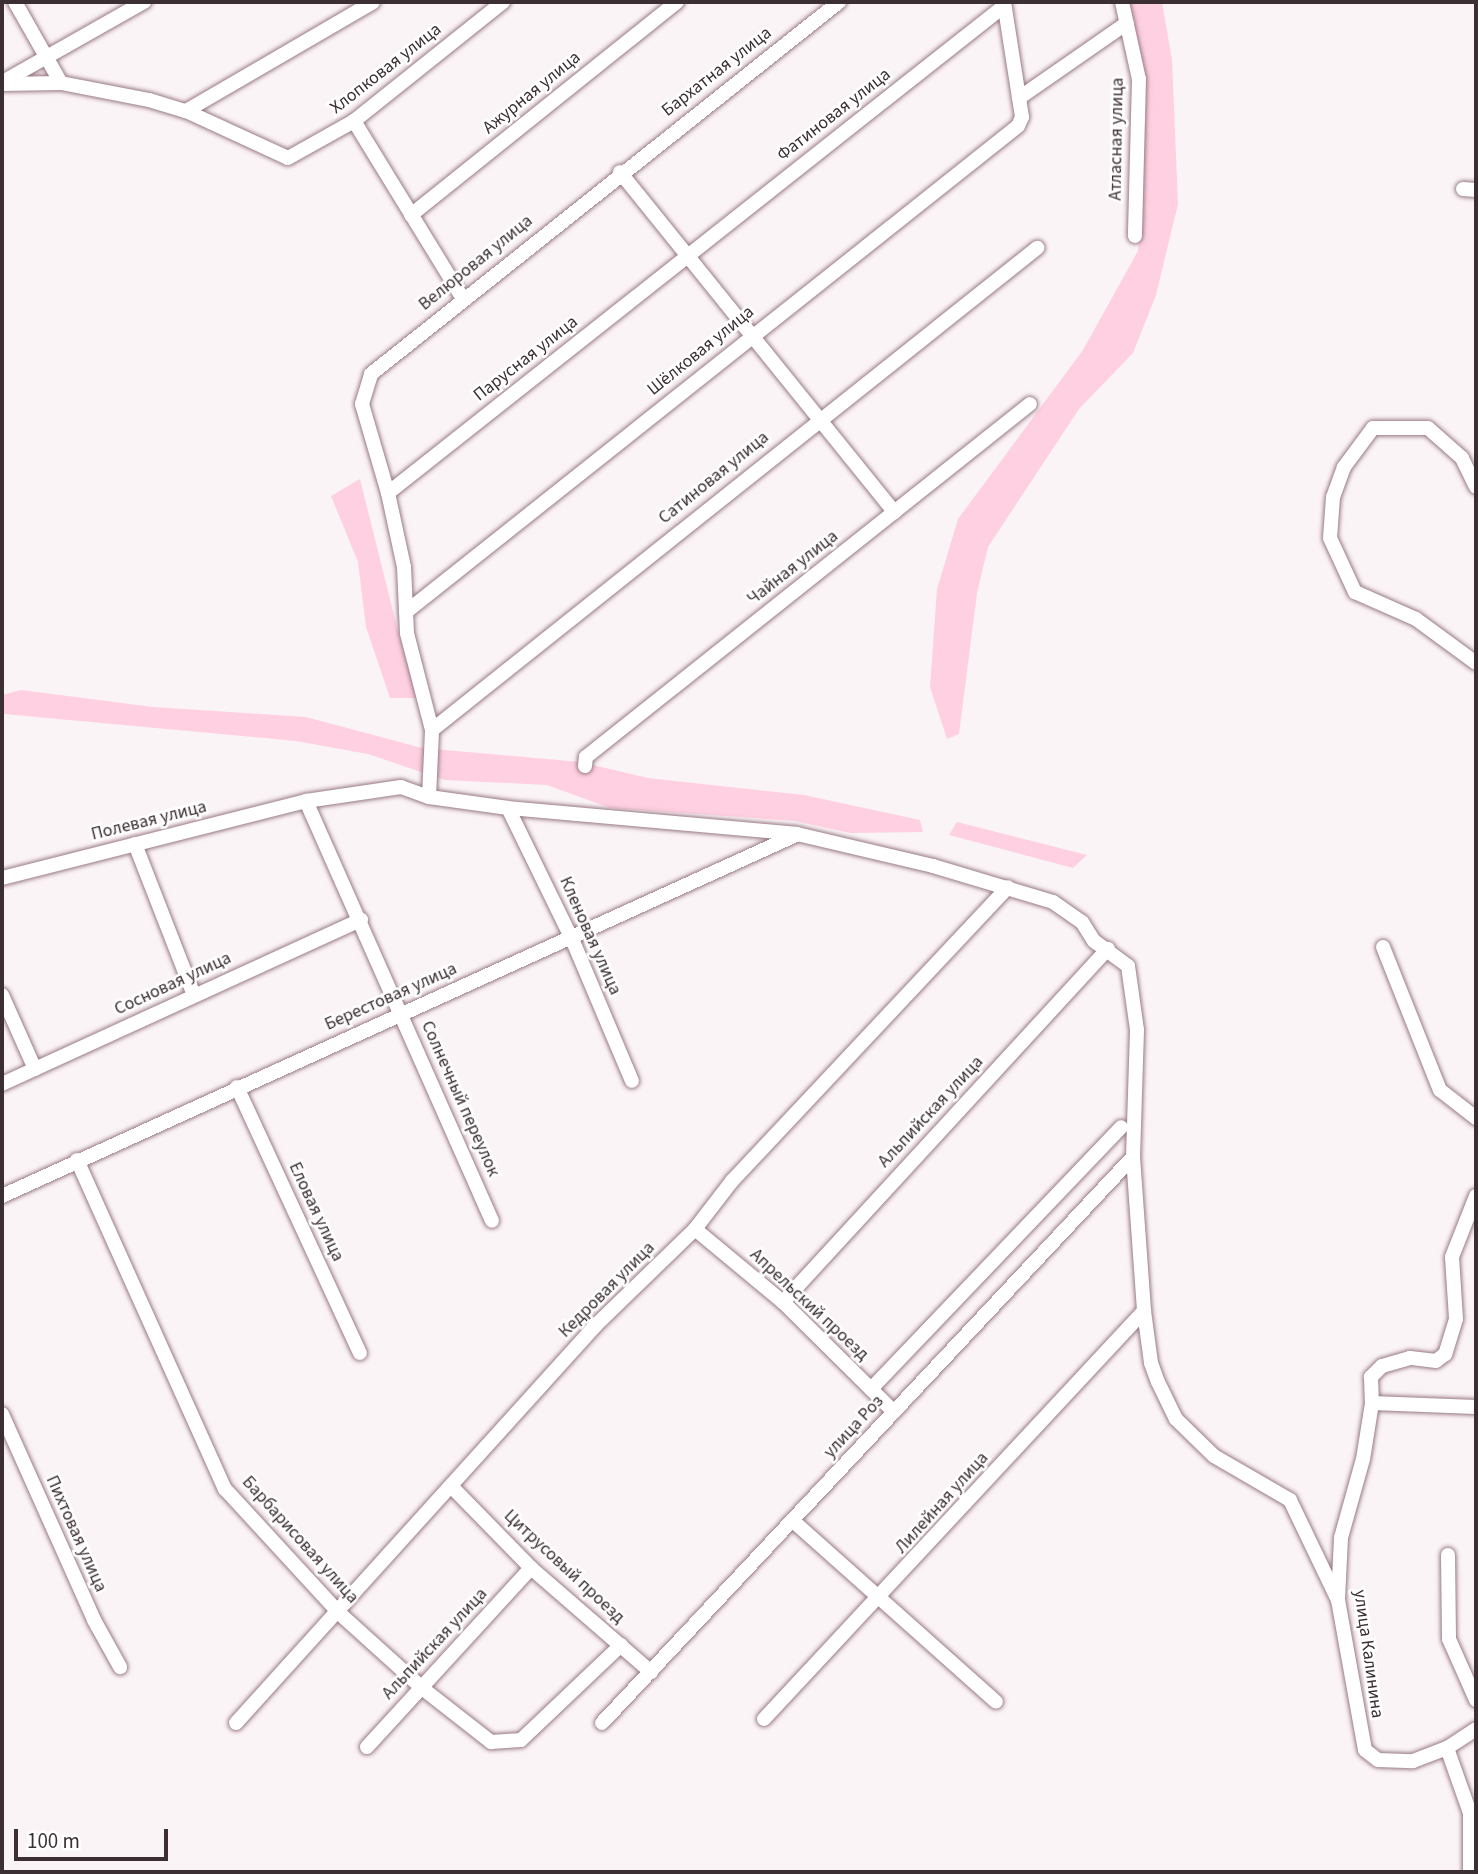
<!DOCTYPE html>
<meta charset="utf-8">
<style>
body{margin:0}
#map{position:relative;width:1478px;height:1874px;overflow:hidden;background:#fbf4f6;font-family:"Source Sans 3",sans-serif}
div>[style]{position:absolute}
.green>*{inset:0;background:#fed0e1}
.roads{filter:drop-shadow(0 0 2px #997a86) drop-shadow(0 0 2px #997a86)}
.minor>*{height:14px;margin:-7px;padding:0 7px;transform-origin:7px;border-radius:7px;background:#fff}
span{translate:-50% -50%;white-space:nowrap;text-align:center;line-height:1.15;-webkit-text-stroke:5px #fff;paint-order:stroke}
.street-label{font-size:18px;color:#3c2f34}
.frame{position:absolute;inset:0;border:4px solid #3c2f34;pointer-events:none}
.scale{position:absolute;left:14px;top:1829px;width:154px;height:32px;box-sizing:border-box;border:4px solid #3c2f34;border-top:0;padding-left:9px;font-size:21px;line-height:24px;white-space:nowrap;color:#3c2f34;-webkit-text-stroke:5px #fff;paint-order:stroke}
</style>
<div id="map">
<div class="green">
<i style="clip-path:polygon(1128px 2px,1162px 2px,1172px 60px,1178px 204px,1156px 295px,1133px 353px,1079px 409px,988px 547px,977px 593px,959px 734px,947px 739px,930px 687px,937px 589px,958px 519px,1083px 350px,1138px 251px,1142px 175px)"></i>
<i style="clip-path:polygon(360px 479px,399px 635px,417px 698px,390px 698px,366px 627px,358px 562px,331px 496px)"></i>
<i style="clip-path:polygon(21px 690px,153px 707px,306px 717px,422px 748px,580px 762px,648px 778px,804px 795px,920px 820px,923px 832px,850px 833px,795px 821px,610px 808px,547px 785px,445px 780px,368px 754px,296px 741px,4px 714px,2px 695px)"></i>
<i style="clip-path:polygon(957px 822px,1087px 855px,1073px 868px,949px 835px)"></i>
</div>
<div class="roads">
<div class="minor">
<i style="left:15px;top:2px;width:93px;rotate:60.4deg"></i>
<i style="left:1122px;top:2px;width:79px;rotate:77.6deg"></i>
<i style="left:1139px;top:79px;width:157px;rotate:91.5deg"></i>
<i style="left:6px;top:80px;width:159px;rotate:-29.5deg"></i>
<i style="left:2px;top:84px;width:59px;rotate:-1deg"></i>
<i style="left:61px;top:83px;width:90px;rotate:10.9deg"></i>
<i style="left:149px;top:100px;width:39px;rotate:17deg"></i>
<i style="left:186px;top:111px;width:112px;rotate:24.7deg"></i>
<i style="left:288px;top:158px;width:76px;rotate:-29.3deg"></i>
<i style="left:354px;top:121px;width:191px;rotate:-38.6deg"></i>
<i style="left:1019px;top:98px;width:131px;rotate:-34.8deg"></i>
<i style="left:186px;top:111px;width:216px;rotate:-30.2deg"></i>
<i style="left:354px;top:121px;width:209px;rotate:58.5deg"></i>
<i style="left:620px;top:172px;width:437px;rotate:51.1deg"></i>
<i style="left:1463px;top:189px;width:13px;rotate:4deg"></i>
<i style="left:411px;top:215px;width:341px;rotate:-38.7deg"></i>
<i style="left:1476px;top:487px;width:32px;rotate:-116deg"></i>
<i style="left:1462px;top:458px;width:45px;rotate:-138.6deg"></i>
<i style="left:1428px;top:428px;width:55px;rotate:180deg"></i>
<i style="left:1373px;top:428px;width:49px;rotate:126.6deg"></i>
<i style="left:1344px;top:467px;width:32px;rotate:110deg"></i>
<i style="left:1333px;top:497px;width:41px;rotate:94.2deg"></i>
<i style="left:1330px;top:538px;width:60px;rotate:65.2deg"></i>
<i style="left:1355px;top:592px;width:67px;rotate:23.9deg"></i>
<i style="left:1416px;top:619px;width:74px;rotate:36.3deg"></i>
<i style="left:388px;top:493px;width:785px;rotate:-38.33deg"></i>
<i style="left:406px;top:612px;width:781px;rotate:-38.45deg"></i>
<i style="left:1018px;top:126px;width:10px;rotate:-66deg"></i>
<i style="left:1022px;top:117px;width:116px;rotate:-98.9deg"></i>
<i style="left:432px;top:730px;width:100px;rotate:-104.5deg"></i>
<i style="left:407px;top:633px;width:66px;rotate:-92.6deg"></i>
<i style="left:404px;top:567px;width:76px;rotate:-102.2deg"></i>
<i style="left:388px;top:493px;width:93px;rotate:-106.3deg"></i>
<i style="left:362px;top:404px;width:31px;rotate:-73deg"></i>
<i style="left:371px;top:374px;width:598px;rotate:-38.48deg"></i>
<i style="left:585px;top:766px;width:9px;rotate:-84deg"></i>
<i style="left:586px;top:757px;width:567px;rotate:-38.49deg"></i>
<i style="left:429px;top:797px;width:67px;rotate:-87.4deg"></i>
<i style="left:432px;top:730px;width:774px;rotate:-38.54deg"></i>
<i style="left:306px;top:801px;width:459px;rotate:66.1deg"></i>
<i style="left:508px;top:808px;width:146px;rotate:64deg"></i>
<i style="left:572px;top:939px;width:154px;rotate:67.1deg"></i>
<i style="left:135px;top:844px;width:162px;rotate:68.7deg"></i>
<i style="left:2px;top:878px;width:314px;rotate:-14.2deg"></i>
<i style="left:306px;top:801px;width:96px;rotate:-8.4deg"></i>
<i style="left:401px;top:787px;width:30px;rotate:20deg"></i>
<i style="left:429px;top:797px;width:80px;rotate:7.9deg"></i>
<i style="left:508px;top:808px;width:290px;rotate:5.1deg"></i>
<i style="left:797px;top:834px;width:140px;rotate:13.2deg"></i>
<i style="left:933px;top:866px;width:125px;rotate:16.7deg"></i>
<i style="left:1053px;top:902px;width:35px;rotate:35deg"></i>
<i style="left:1082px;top:922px;width:22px;rotate:58deg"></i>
<i style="left:1094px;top:941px;width:42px;rotate:36.3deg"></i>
<i style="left:1128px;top:966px;width:65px;rotate:82deg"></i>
<i style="left:1137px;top:1030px;width:127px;rotate:91.8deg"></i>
<i style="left:1133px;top:1157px;width:154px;rotate:85.9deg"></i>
<i style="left:1144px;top:1311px;width:52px;rotate:82.3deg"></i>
<i style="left:1151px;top:1363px;width:20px;rotate:70deg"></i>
<i style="left:1158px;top:1382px;width:41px;rotate:64.1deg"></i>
<i style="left:1176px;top:1419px;width:53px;rotate:44.2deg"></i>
<i style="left:1214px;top:1456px;width:88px;rotate:30.1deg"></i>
<i style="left:1290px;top:1500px;width:111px;rotate:64.4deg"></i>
<i style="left:1383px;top:947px;width:154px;rotate:68.3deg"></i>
<i style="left:1440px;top:1090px;width:46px;rotate:37.9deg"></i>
<i style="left:2px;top:995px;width:81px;rotate:66deg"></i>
<i style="left:2px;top:1084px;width:395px;rotate:-24.6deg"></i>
<i style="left:237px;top:1087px;width:293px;rotate:65.2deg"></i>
<i style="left:77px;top:1160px;width:361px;rotate:65.8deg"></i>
<i style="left:225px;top:1489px;width:167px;rotate:47.4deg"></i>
<i style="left:338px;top:1612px;width:113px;rotate:42.1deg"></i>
<i style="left:422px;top:1688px;width:88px;rotate:38deg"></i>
<i style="left:491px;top:1742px;width:30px;rotate:-4deg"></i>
<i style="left:521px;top:1740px;width:138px;rotate:-43.5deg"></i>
<i style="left:2px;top:1196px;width:872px;rotate:-24.45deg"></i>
<i style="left:1476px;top:1196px;width:66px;rotate:111.5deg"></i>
<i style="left:1452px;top:1257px;width:62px;rotate:86.3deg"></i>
<i style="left:1456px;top:1319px;width:37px;rotate:107deg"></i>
<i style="left:1445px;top:1354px;width:11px;rotate:142deg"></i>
<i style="left:1436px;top:1361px;width:26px;rotate:-173deg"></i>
<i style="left:1410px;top:1358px;width:29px;rotate:164deg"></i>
<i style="left:1382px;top:1366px;width:16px;rotate:135deg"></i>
<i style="left:1371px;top:1377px;width:26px;rotate:88deg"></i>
<i style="left:1372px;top:1403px;width:57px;rotate:99.1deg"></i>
<i style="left:1363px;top:1459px;width:82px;rotate:105.6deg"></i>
<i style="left:1341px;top:1538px;width:62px;rotate:92.8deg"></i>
<i style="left:1338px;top:1600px;width:152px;rotate:79.8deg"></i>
<i style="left:1365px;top:1750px;width:16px;rotate:38deg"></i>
<i style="left:1378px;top:1760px;width:35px;rotate:2deg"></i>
<i style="left:1413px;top:1761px;width:36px;rotate:-21deg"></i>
<i style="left:1447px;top:1748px;width:35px;rotate:-33deg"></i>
<i style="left:695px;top:1229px;width:114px;rotate:39.7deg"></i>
<i style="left:783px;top:1302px;width:156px;rotate:44.7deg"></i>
<i style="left:783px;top:1302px;width:480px;rotate:-47.4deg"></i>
<i style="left:871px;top:1389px;width:362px;rotate:-46.3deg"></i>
<i style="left:1372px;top:1403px;width:104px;rotate:2.2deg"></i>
<i style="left:2px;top:1414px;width:226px;rotate:65.9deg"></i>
<i style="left:94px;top:1620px;width:54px;rotate:61deg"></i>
<i style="left:453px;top:1488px;width:112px;rotate:45.7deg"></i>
<i style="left:531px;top:1568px;width:159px;rotate:40.9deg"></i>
<i style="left:792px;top:1520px;width:273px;rotate:41.7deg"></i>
<i style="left:1448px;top:1555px;width:84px;rotate:89.3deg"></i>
<i style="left:1449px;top:1639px;width:67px;rotate:66.1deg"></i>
<i style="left:764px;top:1719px;width:558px;rotate:-47.04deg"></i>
<i style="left:236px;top:1723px;width:537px;rotate:-47.87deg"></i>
<i style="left:596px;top:1325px;width:138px;rotate:-44.1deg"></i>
<i style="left:695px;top:1229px;width:61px;rotate:-52.4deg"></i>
<i style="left:732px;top:1181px;width:403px;rotate:-46.8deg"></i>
<i style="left:602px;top:1723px;width:776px;rotate:-46.83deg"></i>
<i style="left:367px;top:1747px;width:243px;rotate:-47.5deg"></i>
<i style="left:1447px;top:1748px;width:69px;rotate:70.5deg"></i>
<i style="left:1470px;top:1813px;width:59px;rotate:90deg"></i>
</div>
</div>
<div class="street-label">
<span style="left:386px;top:69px;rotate:-38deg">Хлопковая улица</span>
<span style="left:717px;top:72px;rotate:-38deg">Бархатная улица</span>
<span style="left:532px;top:93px;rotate:-39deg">Ажурная улица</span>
<span style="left:834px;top:115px;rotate:-38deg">Фатиновая улица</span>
<span style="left:1117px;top:139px;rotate:-89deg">Атласная улица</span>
<span style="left:476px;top:263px;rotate:-39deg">Велюровая улица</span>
<span style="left:701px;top:351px;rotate:-39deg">Шёлковая улица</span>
<span style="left:526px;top:359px;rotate:-38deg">Парусная улица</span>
<span style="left:714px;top:478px;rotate:-39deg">Сатиновая улица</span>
<span style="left:793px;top:568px;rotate:-38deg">Чайная улица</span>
<span style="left:149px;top:821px;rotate:-14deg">Полевая улица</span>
<span style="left:590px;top:936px;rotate:66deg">Кленовая улица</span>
<span style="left:173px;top:984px;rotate:-25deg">Сосновая улица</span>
<span style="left:391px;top:997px;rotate:-24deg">Берестовая улица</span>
<span style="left:460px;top:1099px;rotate:66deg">Солнечный переулок</span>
<span style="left:931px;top:1112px;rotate:-47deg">Альпийская улица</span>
<span style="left:316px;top:1212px;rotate:65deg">Еловая улица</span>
<span style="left:607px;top:1290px;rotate:-45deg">Кедровая улица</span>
<span style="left:809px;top:1305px;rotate:43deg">Апрельский проезд</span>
<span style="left:854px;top:1427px;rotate:-47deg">улица Роз</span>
<span style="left:942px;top:1503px;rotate:-48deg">Лилейная улица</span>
<span style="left:76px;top:1534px;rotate:66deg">Пихтовая улица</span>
<span style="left:300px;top:1540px;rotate:48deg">Барбарисовая улица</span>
<span style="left:564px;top:1567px;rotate:43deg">Цитрусовый проезд</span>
<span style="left:435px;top:1644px;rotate:-47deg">Альпийская улица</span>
<span style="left:1368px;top:1654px;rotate:82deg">улица Калинина</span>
</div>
<div class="frame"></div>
<div class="scale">100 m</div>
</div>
